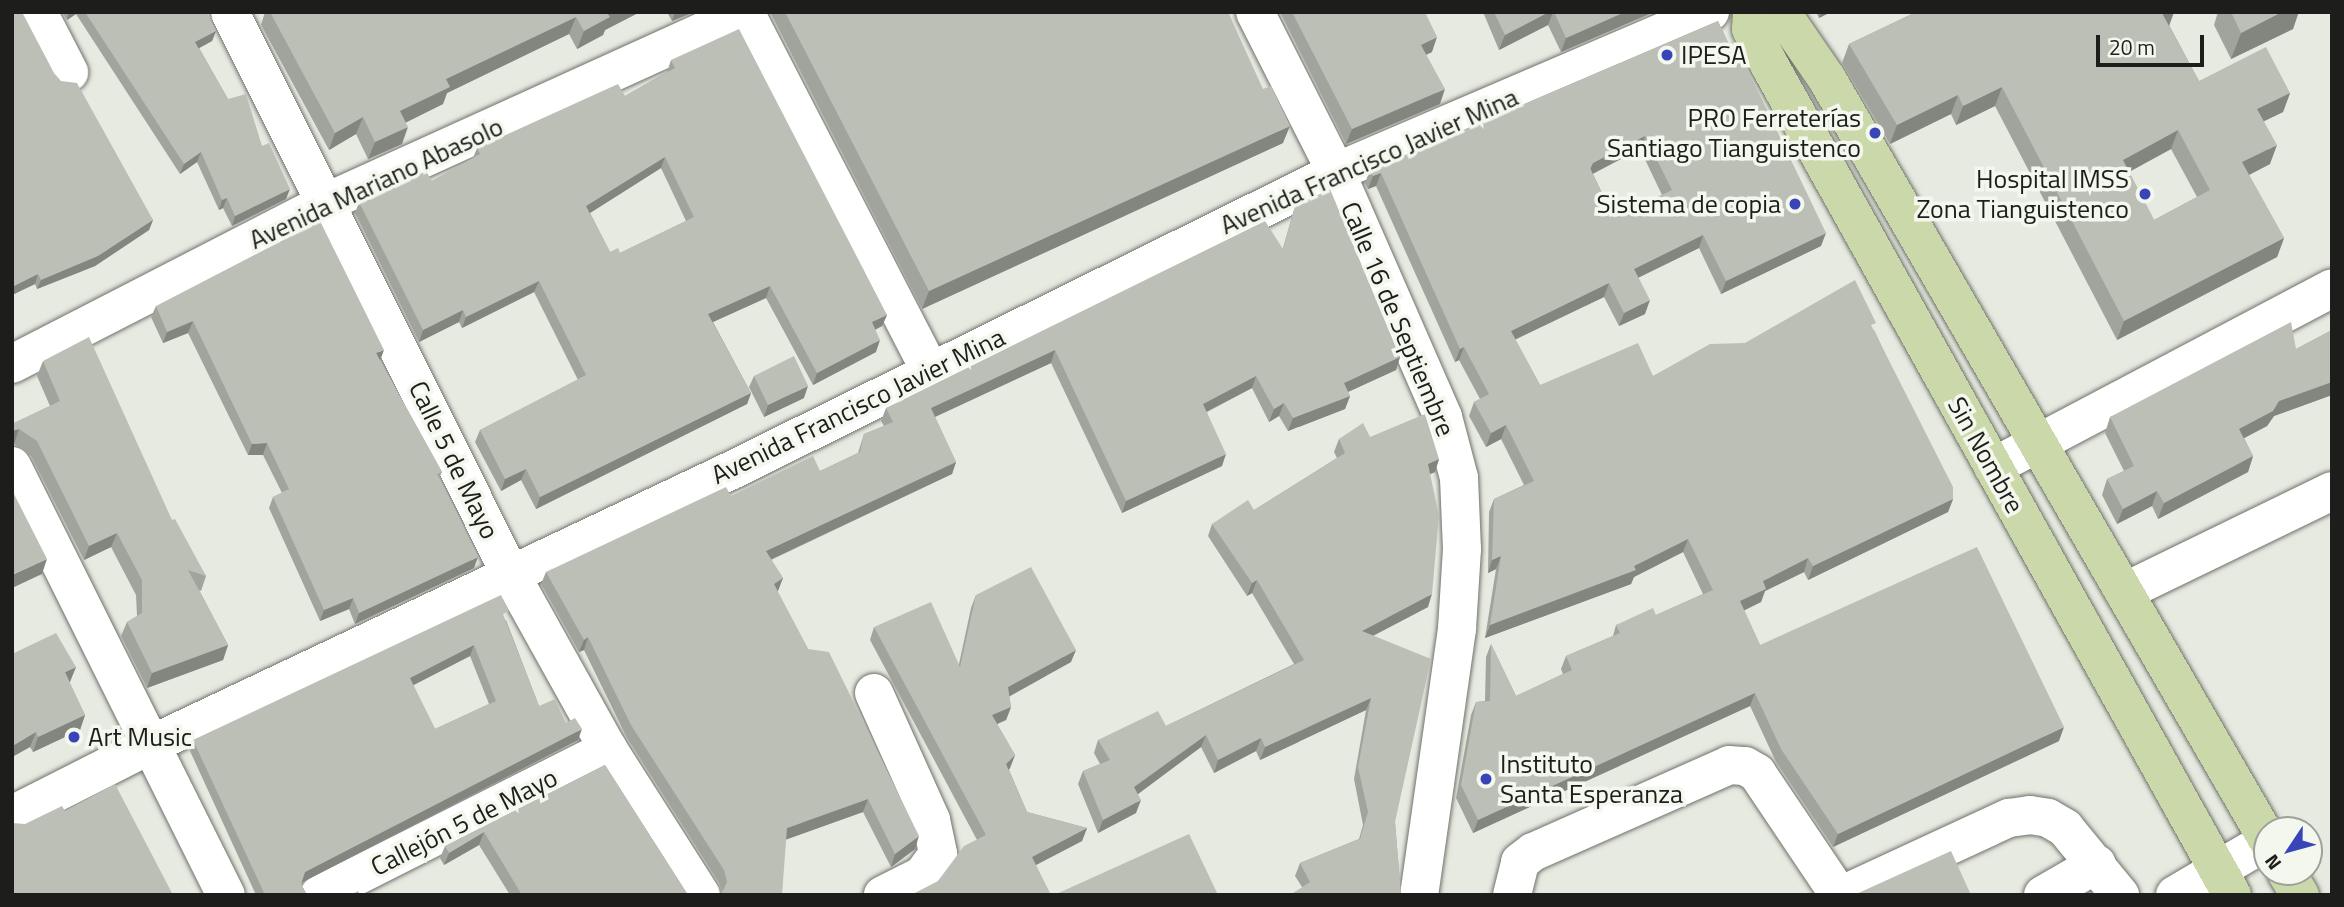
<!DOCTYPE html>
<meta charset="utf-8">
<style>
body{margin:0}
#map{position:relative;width:2344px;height:907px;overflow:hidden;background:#e7eae1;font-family:"Titillium Web",sans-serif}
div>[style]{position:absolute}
.roads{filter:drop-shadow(0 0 2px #6f726a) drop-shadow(0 0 2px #6f726a)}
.minor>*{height:38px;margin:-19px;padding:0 19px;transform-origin:19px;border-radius:19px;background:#fff}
.major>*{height:38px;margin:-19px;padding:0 19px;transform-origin:19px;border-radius:19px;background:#cbd9aa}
.wall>*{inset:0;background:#a1a49d}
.shaded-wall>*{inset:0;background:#83867f}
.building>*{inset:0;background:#bbbfb6}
.dots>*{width:19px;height:19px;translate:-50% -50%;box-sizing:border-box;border:4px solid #f4f7ee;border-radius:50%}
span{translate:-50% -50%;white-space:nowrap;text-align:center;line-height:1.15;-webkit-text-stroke:7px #f4f7ee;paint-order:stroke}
.poi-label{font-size:26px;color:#1d1e1b}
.left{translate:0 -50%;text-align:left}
.right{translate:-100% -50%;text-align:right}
.street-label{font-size:26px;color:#1d1e1b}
.frame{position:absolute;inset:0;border:14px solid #1d1e1b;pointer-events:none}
.north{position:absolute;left:2253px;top:816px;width:70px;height:70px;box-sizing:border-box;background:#f4f7ee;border:2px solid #9ea09a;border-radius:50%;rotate:234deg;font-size:19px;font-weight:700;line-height:28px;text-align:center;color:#1d1e1b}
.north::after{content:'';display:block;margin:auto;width:24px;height:32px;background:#3844b7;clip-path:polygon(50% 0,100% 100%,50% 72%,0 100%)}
.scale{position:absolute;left:2096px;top:35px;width:108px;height:32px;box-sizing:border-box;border:4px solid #1d1e1b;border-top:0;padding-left:9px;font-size:21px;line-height:24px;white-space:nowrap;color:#1d1e1b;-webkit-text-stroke:5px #f4f7ee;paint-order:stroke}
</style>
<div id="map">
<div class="roads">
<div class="minor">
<i style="left:38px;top:12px;width:68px;rotate:62.7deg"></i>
<i style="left:230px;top:12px;width:627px;rotate:63.48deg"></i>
<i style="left:510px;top:573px;width:201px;rotate:60.9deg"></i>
<i style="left:608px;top:749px;width:173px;rotate:57.5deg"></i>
<i style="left:745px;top:12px;width:402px;rotate:62.7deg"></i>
<i style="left:1255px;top:12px;width:179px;rotate:63.1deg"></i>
<i style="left:1336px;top:172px;width:267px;rotate:66.4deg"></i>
<i style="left:1443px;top:417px;width:63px;rotate:75.3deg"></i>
<i style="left:1459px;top:478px;width:71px;rotate:87.6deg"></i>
<i style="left:1462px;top:549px;width:80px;rotate:93.6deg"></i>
<i style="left:1457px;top:629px;width:269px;rotate:98.1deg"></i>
<i style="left:12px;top:364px;width:354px;rotate:-27.2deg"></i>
<i style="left:327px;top:202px;width:459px;rotate:-24.4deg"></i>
<i style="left:12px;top:466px;width:479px;rotate:63.5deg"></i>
<i style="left:1993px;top:467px;width:383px;rotate:-27.8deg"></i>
<i style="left:2124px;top:592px;width:231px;rotate:-25.9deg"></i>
<i style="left:874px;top:693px;width:139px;rotate:65.8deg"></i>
<i style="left:931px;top:820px;width:35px;rotate:78deg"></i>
<i style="left:938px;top:854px;width:26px;rotate:126deg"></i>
<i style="left:923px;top:875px;width:45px;rotate:153.4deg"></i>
<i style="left:12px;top:815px;width:155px;rotate:-26.9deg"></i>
<i style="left:150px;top:745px;width:639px;rotate:-25.28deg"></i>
<i style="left:728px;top:472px;width:678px;rotate:-26.26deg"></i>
<i style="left:1336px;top:172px;width:407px;rotate:-23.2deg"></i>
<i style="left:319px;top:895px;width:324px;rotate:-26.8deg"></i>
<i style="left:1512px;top:895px;width:34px;rotate:-76deg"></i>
<i style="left:1520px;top:862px;width:16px;rotate:-38deg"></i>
<i style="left:1533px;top:852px;width:214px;rotate:-23.9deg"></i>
<i style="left:1729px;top:765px;width:16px;rotate:4deg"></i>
<i style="left:1745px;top:766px;width:14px;rotate:30deg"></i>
<i style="left:1757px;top:773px;width:147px;rotate:56.1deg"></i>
<i style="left:1842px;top:895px;width:184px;rotate:-24.8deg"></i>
<i style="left:2009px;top:818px;width:21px;rotate:-8deg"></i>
<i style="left:2030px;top:815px;width:18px;rotate:9deg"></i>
<i style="left:2048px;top:818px;width:20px;rotate:30deg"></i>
<i style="left:2065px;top:828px;width:87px;rotate:50.6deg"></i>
<i style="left:2043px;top:895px;width:62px;rotate:-29.9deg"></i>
<i style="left:2175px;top:895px;width:107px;rotate:-30.4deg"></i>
</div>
<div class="major">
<i style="left:1752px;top:12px;width:17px;rotate:93deg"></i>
<i style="left:1751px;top:29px;width:42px;rotate:62.8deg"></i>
<i style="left:1770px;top:66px;width:949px;rotate:60.87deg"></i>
<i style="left:1781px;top:12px;width:81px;rotate:55.5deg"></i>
<i style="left:1827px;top:79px;width:878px;rotate:59.93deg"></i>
<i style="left:2286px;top:872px;width:27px;rotate:59deg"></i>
</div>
</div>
<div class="wall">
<i style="clip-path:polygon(12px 12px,153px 220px,149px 230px,95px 266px,37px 289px,35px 284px,12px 295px)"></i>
<i style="clip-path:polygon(62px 12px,206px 12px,216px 31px,212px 41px,199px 48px,228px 99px,262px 146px,286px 199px,232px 226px,223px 208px,219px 210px,197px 162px,180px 174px,76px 14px,67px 20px)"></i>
<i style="clip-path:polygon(265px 12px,640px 12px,605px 30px,603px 35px,577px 49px,569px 34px,447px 93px,443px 104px,406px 122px,402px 144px,368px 159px,356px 134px,329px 150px,261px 25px)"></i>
<i style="clip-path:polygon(667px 12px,694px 12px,672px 21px)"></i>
<i style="clip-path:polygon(770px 12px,1228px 12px,1283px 143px,922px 309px)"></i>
<i style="clip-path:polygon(1280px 12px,1425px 12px,1432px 52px,1426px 55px,1440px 104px,1346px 144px)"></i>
<i style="clip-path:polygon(1483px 12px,1654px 12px,1561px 52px,1548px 25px,1499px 50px)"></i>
<i style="clip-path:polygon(1816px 12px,1831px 12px,1819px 18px)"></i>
<i style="clip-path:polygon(evenodd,1916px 12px,2174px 12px,2169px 25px,2199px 81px,2290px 93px,2283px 112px,2264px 121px,2270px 164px,2249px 175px,2284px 238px,2277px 257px,2117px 340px,1995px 106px,1956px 125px,1951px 114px,1890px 144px,1842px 63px,1849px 44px,1916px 12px,2171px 149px,2197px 197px,2154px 220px,2129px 172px,2171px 149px)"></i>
<i style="clip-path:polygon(2218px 12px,2301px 12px,2298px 14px,2293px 29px,2231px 59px,2214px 25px)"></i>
<i style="clip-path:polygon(evenodd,1718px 21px,1821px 246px,1721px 294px,1699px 248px,1638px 278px,1645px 314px,1619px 326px,1604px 297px,1515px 339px,1540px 385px,1653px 376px,1745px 343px,1874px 330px,1953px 499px,1948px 512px,1808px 580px,1804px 572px,1765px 591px,1761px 602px,1744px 610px,1760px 645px,2059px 741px,1833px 847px,1776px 762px,1750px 706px,1473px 833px,1456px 798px,1471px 715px,1476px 702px,1485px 701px,1486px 657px,1491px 644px,1516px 696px,1563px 674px,1561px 669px,1566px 656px,1613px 636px,1616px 625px,1656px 615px,1703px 594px,1683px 552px,1634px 577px,1631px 584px,1485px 638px,1496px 569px,1488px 573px,1489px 512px,1494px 499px,1524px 485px,1501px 439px,1486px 447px,1469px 416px,1474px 402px,1480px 399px,1459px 360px,1455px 362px,1376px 186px,1368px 189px,1365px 183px,1370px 170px,1718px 21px,1640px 149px,1662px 195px,1614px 218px,1593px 174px,1640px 149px)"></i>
<i style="clip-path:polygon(evenodd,671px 60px,887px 315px,882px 326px,875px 330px,876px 352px,813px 385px,766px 298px,713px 322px,751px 393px,747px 404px,536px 509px,521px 480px,501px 491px,475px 442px,480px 430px,578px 380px,534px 292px,462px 328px,459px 322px,419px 342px,355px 213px,359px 202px,432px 181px,473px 158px,477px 148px,625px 96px,667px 72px,671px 60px,661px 168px,686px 221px,620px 253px,610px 252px,590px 213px,661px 168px)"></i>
<i style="clip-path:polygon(1295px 206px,1400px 357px,1396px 370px,1348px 392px,1350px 396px,1345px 409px,1288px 431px,1279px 416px,1269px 422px,1252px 388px,1207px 412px,1222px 466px,1122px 513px,1051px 363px,935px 417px,956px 462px,952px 474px,771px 560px,783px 578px,777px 591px,915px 849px,891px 867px,863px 812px,786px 839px,722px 892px,719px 883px,627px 738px,584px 650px,579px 652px,541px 584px,546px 572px,731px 496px,820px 471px,858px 453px,864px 434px,884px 426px,881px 421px,886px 408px,1283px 248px)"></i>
<i style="clip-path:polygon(156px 306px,380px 360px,442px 472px,439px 478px,474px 568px,355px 624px,349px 609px,320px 621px,269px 508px,273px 497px,282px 493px,263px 455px,248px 455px,188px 333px,163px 343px,151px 317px)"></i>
<i style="clip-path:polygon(2332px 330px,2332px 395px,2274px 416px,2267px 426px,2244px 438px,2253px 456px,2248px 472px,2158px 519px,2152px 506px,2117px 524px,2102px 495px,2107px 479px,2124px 471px,2105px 433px,2110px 417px,2296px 349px)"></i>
<i style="clip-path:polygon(43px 361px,172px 520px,206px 576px,201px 591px,199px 590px,228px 645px,223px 660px,147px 688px,121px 636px,127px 622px,137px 616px,136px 595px,111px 547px,84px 560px,31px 456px,14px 444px,12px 424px,50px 406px,37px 376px)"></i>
<i style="clip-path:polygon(754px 376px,804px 398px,764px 417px,749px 387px)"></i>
<i style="clip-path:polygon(1370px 437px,1439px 459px,1435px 472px,1430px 474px,1428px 607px,1373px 636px,1395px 822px,1401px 895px,1302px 887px,1295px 876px,1300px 863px,1359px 839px,1363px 825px,1354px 779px,1366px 710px,1260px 760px,1256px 751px,1214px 773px,1201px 747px,1138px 794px,1136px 813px,1098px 833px,1078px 784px,1083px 771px,1100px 764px,1094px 753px,1098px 740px,1166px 726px,1294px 664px,1252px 593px,1247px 596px,1208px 536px,1212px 524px,1254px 510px,1337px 458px,1334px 452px,1339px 439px)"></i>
<i style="clip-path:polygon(976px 595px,1071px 662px,1009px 696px,1011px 707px,1006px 720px,997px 724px,1015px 755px,1009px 770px,1027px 812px,1087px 828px,1082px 841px,1036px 865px,938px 881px,977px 840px,870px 640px,874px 627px,959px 664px,971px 608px)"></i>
<i style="clip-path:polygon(evenodd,506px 620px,539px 706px,566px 723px,578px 740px,302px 882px,301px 884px,307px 895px,256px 895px,190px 751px,193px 740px,506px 620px,470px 656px,489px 704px,435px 729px,413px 685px,470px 656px)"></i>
<i style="clip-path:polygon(76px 667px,69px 682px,85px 715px,80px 730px,33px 752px,30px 747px,12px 757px)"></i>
<i style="clip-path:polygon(605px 765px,688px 895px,510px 895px,479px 845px,444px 865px,440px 858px,445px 846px)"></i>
</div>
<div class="shaded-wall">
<i style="clip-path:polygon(69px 12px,77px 12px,76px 14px,67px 20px)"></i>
<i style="clip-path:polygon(611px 12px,640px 12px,605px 30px,603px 35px,577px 49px,584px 31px)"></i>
<i style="clip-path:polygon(675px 12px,694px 12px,672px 21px)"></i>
<i style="clip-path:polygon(1549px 12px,1553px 12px,1548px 25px,1499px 50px,1505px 35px)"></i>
<i style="clip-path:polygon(1625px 12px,1654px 12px,1561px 52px,1566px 38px)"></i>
<i style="clip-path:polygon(1821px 12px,1831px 12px,1819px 18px)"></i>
<i style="clip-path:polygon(2164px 12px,2174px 12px,2168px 29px,2162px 13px)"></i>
<i style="clip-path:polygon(2282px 12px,2301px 12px,2298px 14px,2293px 29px,2231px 59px,2241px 33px)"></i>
<i style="clip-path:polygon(576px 17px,569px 34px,447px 93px,443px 104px,393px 129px,400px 111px,446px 79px)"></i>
<i style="clip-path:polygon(216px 31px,212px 41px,192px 52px,195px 42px)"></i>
<i style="clip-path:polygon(1437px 37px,1432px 52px,1416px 59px,1421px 45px)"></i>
<i style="clip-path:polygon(2002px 87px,1995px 106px,1956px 125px,1963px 106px)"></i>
<i style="clip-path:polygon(1445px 89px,1440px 104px,1346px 144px,1352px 129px)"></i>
<i style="clip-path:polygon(2290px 93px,2283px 112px,2250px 128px,2257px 109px)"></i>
<i style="clip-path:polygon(1958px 95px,1951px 114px,1890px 144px,1897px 125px)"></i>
<i style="clip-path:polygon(363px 117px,356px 134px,329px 150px,335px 133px)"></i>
<i style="clip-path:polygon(1290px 126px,1283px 143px,922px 309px,929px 291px)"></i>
<i style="clip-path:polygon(408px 127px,402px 144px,368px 159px,375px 142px)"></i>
<i style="clip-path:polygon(2178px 130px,2171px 149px,2116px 179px,2123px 160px)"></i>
<i style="clip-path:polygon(1645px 136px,1640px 149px,1588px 176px,1586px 182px,1593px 163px)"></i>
<i style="clip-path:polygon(2277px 145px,2270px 164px,2235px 182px,2242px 162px)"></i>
<i style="clip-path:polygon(201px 152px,197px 162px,180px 174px,184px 164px)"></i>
<i style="clip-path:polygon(665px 157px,661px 168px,582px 218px,586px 206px)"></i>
<i style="clip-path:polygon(1381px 173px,1376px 186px,1368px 189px,1373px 176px)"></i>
<i style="clip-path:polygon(290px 189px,286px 199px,232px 226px,235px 216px)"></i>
<i style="clip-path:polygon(227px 198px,223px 208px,219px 210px,222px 200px)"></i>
<i style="clip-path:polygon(153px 220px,149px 230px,95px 266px,37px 289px,41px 280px)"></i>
<i style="clip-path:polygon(1826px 233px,1821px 246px,1721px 294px,1726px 281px)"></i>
<i style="clip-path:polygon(1703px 235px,1699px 248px,1629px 282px,1634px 269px)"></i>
<i style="clip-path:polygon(2284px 238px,2277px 257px,2117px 340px,2124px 321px)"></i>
<i style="clip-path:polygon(38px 274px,35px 284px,12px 295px,12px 287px)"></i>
<i style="clip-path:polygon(539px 281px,534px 292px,462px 328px,466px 317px)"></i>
<i style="clip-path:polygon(1609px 283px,1604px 297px,1506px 344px,1511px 331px)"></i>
<i style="clip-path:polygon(770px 286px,766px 298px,704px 326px,708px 314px)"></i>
<i style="clip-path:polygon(1650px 300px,1645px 314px,1619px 326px,1624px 313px)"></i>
<i style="clip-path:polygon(463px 310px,459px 322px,419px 342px,423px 330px)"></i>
<i style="clip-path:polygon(887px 315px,882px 326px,868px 333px,872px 322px)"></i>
<i style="clip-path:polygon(193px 321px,188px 333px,163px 343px,167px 332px)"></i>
<i style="clip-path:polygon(880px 340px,876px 352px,813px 385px,817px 373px)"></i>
<i style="clip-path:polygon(1464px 347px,1459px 360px,1455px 362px,1460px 349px)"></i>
<i style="clip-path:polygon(384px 350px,380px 361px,376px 353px)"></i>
<i style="clip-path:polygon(1055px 350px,1051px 363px,926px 421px,931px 408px)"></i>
<i style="clip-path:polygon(1400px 357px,1396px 370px,1339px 396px,1344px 383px)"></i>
<i style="clip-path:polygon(1256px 376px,1252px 388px,1198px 416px,1203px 404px)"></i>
<i style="clip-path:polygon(2332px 382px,2332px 395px,2274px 416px,2267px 426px,2233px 444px,2239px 429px,2279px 401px)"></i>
<i style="clip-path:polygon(808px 386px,804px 398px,764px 417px,768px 405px)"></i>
<i style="clip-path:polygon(751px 393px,747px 404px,536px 509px,540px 497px)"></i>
<i style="clip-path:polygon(1350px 396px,1345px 409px,1288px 431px,1293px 418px)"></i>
<i style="clip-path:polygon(1284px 403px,1279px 416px,1269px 422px,1274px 409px)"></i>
<i style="clip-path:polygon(1506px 425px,1501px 439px,1486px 447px,1491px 433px)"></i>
<i style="clip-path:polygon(19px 429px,14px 444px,12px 445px,12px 431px)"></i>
<i style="clip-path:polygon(267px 443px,263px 455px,248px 455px,252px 444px)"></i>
<i style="clip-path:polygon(1226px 454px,1222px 466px,1122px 513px,1126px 501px)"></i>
<i style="clip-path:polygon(2253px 456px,2248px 472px,2158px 519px,2164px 503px)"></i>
<i style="clip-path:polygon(1439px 459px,1435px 472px,1423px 477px,1428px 464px)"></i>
<i style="clip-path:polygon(956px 462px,952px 474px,761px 564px,766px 551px)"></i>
<i style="clip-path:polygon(526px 469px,521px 480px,501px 491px,505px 479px)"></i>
<i style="clip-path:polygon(2157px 491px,2152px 506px,2117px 524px,2123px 509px)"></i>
<i style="clip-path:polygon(1953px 499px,1948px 512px,1808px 580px,1813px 566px)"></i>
<i style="clip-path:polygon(117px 533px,111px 547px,84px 560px,89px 546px)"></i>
<i style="clip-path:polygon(1688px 539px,1683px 552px,1634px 577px,1631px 584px,1485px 638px,1490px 625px,1634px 566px)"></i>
<i style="clip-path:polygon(1501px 556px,1496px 569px,1488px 573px,1492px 560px)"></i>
<i style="clip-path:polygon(478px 557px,474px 568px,355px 624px,359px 613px)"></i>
<i style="clip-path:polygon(1808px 558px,1804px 572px,1765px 591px,1761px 602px,1735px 615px,1740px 601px,1763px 581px)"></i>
<i style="clip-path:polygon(47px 559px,42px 574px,12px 588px,12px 575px)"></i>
<i style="clip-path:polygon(783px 578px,778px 591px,769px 597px,774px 584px)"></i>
<i style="clip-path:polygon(1257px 580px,1252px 593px,1247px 596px,1252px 583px)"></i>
<i style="clip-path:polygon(1432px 594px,1428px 607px,1357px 644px,1362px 631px)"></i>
<i style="clip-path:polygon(353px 598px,349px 609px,320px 621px,324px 610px)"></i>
<i style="clip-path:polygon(588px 637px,584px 650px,579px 652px,584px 640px)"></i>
<i style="clip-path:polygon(228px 645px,223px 660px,147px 688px,152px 673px)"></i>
<i style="clip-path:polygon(474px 645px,470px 656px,406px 689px,410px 678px)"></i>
<i style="clip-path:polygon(1076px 650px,1071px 662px,1003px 700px,1008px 687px)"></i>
<i style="clip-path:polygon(76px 667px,70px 682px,59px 687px,65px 672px)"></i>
<i style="clip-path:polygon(1755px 693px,1750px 706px,1473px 833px,1478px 820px)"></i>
<i style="clip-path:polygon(1371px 698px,1366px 710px,1260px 760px,1265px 747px)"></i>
<i style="clip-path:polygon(1011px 707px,1006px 720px,988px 728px,992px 715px)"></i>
<i style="clip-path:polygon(85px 715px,80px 730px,33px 752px,38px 737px)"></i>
<i style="clip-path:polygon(2064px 727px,2059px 741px,1833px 847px,1838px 834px)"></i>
<i style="clip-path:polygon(582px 729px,578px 740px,301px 883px,305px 872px)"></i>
<i style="clip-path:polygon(36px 732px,30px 747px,12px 757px,12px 746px)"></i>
<i style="clip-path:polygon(1206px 735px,1201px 747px,1130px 800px,1134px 787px)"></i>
<i style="clip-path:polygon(1261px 738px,1256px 751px,1214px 773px,1218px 760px)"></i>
<i style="clip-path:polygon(1015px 755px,1010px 768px,1002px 777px,1006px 764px)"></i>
<i style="clip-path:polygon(868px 799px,863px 812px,782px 841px,787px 828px)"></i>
<i style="clip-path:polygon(1141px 800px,1136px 813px,1098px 833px,1103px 820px)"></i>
<i style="clip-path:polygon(1087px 828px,1082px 841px,1028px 869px,1032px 857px)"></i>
<i style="clip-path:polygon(484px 832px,479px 845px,444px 865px,449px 853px)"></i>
<i style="clip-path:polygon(919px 836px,915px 849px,891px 867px,895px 854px)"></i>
</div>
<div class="building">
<i style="clip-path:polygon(12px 12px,22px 12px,54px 73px,61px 81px,77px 83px,153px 220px,98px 256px,41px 280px,38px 274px,12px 287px)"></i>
<i style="clip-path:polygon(85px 12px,206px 12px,216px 31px,195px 42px,228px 99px,246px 94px,262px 146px,269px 143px,290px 189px,235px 216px,227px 198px,222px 200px,201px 152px,184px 164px)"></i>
<i style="clip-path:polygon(270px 12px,611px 12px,608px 14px,610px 17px,584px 31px,576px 17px,446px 79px,450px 87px,400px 111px,408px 127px,375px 142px,363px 117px,335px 133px)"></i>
<i style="clip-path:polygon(785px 12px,1228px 12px,1263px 89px,1271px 86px,1290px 126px,929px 291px)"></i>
<i style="clip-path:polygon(1292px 12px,1425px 12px,1437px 37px,1421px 45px,1445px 89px,1352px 129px)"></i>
<i style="clip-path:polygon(1494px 12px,1549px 12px,1505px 35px)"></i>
<i style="clip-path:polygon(1554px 12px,1625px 12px,1566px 38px)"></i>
<i style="clip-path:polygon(evenodd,1916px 12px,2164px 12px,2162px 13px,2199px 81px,2266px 47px,2290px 93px,2257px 109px,2277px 145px,2242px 162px,2284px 238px,2124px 321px,2002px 87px,1963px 106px,1958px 95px,1897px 125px,1849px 44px,1916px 12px,2178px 130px,2210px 190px,2154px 220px,2123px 160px,2178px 130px)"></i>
<i style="clip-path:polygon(2231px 12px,2282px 12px,2241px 33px)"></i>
<i style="clip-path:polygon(evenodd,1718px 21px,1729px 44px,1734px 41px,1826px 233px,1726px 281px,1703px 235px,1634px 269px,1650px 300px,1624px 313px,1609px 283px,1511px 331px,1540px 385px,1638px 343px,1653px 376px,1710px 344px,1745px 343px,1855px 280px,1876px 323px,1871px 325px,1953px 487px,1953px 499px,1813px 566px,1808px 558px,1763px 581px,1766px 589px,1740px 601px,1760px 645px,1977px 547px,2064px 727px,1838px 834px,1781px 749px,1755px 693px,1478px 820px,1461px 785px,1476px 702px,1490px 701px,1491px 644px,1516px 696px,1572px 670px,1566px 656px,1620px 633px,1616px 625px,1653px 608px,1656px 615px,1713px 590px,1688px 539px,1634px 566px,1636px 570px,1490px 625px,1501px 556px,1492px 560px,1494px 499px,1534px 481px,1506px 425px,1491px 433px,1474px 402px,1489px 394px,1464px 347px,1460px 349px,1381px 173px,1373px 176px,1370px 170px,1718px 21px,1645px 136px,1672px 190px,1614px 218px,1590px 168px,1593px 163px,1645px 136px)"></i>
<i style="clip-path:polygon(evenodd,739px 29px,887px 315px,872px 322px,880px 340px,817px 373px,770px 286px,708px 314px,751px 393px,540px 497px,526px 469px,505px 479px,480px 430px,586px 375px,539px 281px,466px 317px,463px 310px,423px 330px,359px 202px,426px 171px,432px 181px,480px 154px,477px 148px,618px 84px,625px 96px,675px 68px,671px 60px,739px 29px,665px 157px,694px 217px,620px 253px,618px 248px,610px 252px,586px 206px,665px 157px)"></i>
<i style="clip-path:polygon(1330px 189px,1400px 357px,1344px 383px,1350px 396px,1293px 418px,1284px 403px,1274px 409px,1256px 376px,1203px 404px,1226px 454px,1126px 501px,1055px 350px,931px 408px,956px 462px,766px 551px,783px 578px,774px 584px,808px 649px,829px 652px,919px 836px,895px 854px,868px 799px,787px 828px,782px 895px,721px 895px,727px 882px,724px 870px,631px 725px,588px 637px,584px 640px,546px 572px,726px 487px,731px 496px,813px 456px,820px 471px,860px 452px,864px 434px,893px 422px,886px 408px,1265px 221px,1283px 249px,1295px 206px)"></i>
<i style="clip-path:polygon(320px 221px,384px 350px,376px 353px,442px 472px,437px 474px,478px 557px,359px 613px,353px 598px,324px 610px,273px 497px,289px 489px,267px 443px,252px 444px,193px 321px,167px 332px,156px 306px)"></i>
<i style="clip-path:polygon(2291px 322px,2296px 349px,2332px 330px,2332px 382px,2279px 401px,2273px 411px,2239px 429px,2253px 456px,2164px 503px,2157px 491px,2123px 509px,2107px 479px,2134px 466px,2110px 417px)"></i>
<i style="clip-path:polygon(89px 337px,172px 520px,175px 519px,206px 576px,188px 570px,228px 645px,152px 673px,127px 622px,142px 613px,142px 580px,117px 533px,89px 546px,37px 441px,19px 429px,12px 431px,12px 424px,60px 401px,43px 361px)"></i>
<i style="clip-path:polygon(794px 356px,808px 386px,768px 405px,754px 376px)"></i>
<i style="clip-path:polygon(1425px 414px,1439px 459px,1428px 464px,1439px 516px,1432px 594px,1362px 631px,1431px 659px,1395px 822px,1401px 895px,1290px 895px,1310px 882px,1300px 863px,1360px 839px,1368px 812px,1358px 767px,1371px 698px,1265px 747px,1261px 738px,1218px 760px,1206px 735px,1134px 787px,1141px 800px,1103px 820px,1083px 771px,1110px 760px,1098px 740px,1158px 711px,1166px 726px,1304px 660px,1257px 580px,1252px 583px,1212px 524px,1248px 500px,1254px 510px,1345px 453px,1339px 439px,1363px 423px,1370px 437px)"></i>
<i style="clip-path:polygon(12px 490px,47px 559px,12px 575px)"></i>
<i style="clip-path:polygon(1031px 567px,1076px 650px,1008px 687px,1011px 707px,992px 715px,1015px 755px,1006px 764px,1027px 812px,1087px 828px,1032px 857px,1051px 895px,911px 895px,938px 881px,964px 846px,986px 835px,874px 627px,931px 602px,960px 667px,976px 595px)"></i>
<i style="clip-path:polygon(evenodd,501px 595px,509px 611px,503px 614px,539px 706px,555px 699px,566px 723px,575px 718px,582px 729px,305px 872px,301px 884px,307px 895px,265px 895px,193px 740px,501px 595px,474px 645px,496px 701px,435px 729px,410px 678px,474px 645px)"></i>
<i style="clip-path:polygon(56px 633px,76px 667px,65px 672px,85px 715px,38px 737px,36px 732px,12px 746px,12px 654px)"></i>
<i style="clip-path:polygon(605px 765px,688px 895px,565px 895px,565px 894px,563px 895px,522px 895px,484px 832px,449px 853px,445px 846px)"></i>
<i style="clip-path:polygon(115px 784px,173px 895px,12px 895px,12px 823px,25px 824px,62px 806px,65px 811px)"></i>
<i style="clip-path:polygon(1189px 834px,1218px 895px,1054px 895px)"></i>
<i style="clip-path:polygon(1951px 851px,1971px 895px,1854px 895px)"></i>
<i style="clip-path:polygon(358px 891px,360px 895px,351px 895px)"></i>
</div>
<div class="dots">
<i style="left:1667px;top:55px;background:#3844b7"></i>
<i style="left:1875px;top:133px;background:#3844b7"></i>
<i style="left:2145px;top:194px;background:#3844b7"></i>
<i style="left:1795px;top:204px;background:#3844b7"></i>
<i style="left:74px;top:737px;background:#3844b7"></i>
<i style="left:1486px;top:779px;background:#3844b7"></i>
</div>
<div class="poi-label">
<span class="left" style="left:1681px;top:55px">IPESA</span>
<span class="right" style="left:1861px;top:133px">PRO Ferreterías<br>Santiago Tianguistenco</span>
<span class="right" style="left:2129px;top:194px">Hospital IMSS<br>Zona Tianguistenco</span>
<span class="right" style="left:1781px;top:204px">Sistema de copia</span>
<span class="left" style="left:88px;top:737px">Art Music</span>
<span class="left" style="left:1500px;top:779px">Instituto<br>Santa Esperanza</span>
</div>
<div class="street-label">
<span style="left:1369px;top:161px;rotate:-24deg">Avenida Francisco Javier Mina</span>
<span style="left:376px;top:183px;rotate:-25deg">Avenida Mariano Abasolo</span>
<span style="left:1398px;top:319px;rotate:67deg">Calle 16 de Septiembre</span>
<span style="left:858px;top:406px;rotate:-26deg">Avenida Francisco Javier Mina</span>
<span style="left:1986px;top:455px;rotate:61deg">Sin Nombre</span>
<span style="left:454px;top:460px;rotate:64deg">Calle 5 de Mayo</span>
<span style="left:464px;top:822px;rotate:-27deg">Callejón 5 de Mayo</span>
</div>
<div class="frame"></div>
<div class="north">N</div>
<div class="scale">20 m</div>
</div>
